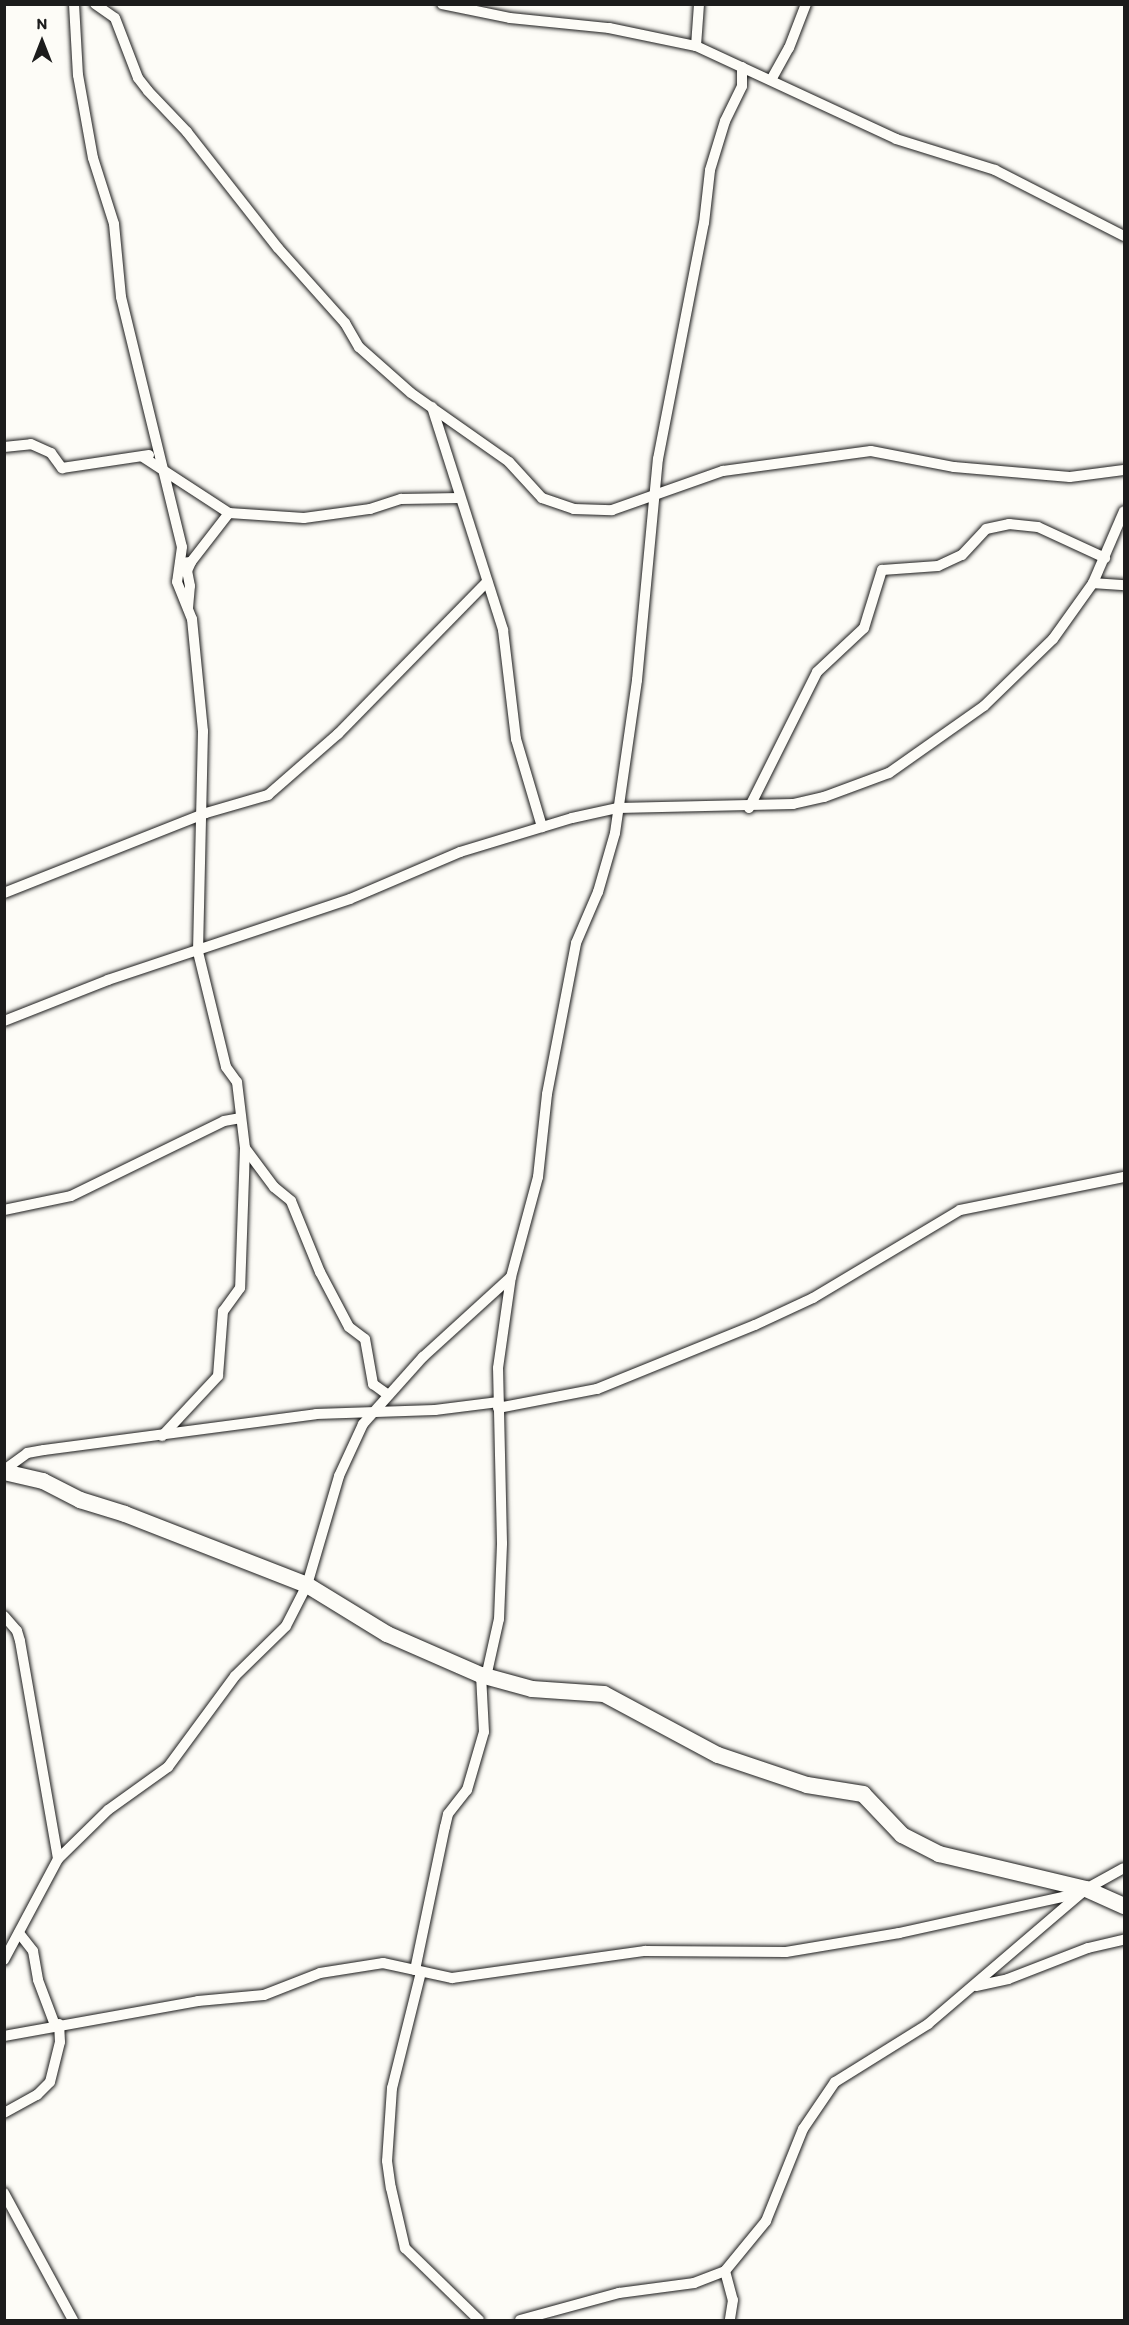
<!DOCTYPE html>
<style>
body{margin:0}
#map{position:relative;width:1129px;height:2325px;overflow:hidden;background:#fdfcf7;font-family:Itim,sans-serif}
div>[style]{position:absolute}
.roads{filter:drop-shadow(0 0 2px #1c1c1c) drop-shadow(0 0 2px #1c1c1c)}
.street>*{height:10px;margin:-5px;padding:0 5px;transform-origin:5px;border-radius:5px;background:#fdfcf7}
.secondary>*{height:16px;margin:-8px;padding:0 8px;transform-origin:8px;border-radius:8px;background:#fdfcf7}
span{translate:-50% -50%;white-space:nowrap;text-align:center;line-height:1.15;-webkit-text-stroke:5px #fdfcf7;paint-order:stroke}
.frame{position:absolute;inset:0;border:6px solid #1c1c1c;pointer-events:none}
.north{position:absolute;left:12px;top:12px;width:60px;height:60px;-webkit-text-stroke:4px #fdfcf7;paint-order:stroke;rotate:0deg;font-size:16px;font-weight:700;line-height:24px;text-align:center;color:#1c1c1c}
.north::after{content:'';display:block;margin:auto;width:21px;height:27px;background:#1c1c1c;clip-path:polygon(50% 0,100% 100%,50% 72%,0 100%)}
</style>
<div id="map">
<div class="roads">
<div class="street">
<i style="left:74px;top:4px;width:71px;rotate:86.8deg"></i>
<i style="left:78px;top:75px;width:84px;rotate:79.8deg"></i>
<i style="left:93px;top:158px;width:69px;rotate:72.3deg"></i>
<i style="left:114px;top:224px;width:73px;rotate:84.5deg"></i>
<i style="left:121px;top:297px;width:257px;rotate:76.3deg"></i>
<i style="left:182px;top:547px;width:35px;rotate:98deg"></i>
<i style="left:177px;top:582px;width:40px;rotate:68deg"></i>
<i style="left:192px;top:619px;width:113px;rotate:84.4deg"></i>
<i style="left:203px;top:731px;width:221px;rotate:91.3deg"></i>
<i style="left:198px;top:952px;width:118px;rotate:76.3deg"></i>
<i style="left:226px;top:1067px;width:19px;rotate:54deg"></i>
<i style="left:237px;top:1082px;width:66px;rotate:83.1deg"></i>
<i style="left:245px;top:1148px;width:140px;rotate:92deg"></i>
<i style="left:240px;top:1288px;width:29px;rotate:126deg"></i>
<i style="left:223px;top:1311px;width:65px;rotate:94.4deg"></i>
<i style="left:218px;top:1376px;width:82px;rotate:133deg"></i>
<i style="left:95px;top:4px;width:24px;rotate:35deg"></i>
<i style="left:115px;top:18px;width:64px;rotate:69deg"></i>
<i style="left:138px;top:78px;width:16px;rotate:52deg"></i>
<i style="left:148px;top:91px;width:57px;rotate:46.4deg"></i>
<i style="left:187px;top:132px;width:147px;rotate:51.9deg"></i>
<i style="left:278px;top:248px;width:101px;rotate:48.2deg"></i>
<i style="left:345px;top:323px;width:28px;rotate:60deg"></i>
<i style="left:359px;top:347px;width:69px;rotate:41.5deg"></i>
<i style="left:411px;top:393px;width:120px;rotate:35.1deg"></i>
<i style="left:509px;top:462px;width:49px;rotate:47.5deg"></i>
<i style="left:542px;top:498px;width:34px;rotate:19deg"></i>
<i style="left:574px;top:509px;width:38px;rotate:2deg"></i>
<i style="left:612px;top:510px;width:118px;rotate:-19.4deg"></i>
<i style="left:723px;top:471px;width:149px;rotate:-7.7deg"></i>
<i style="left:871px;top:451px;width:85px;rotate:10.9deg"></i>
<i style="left:954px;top:467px;width:116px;rotate:4.9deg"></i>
<i style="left:1070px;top:477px;width:54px;rotate:-7.4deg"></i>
<i style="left:442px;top:4px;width:69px;rotate:11.6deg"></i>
<i style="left:510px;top:18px;width:100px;rotate:5.8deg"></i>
<i style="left:609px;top:28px;width:89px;rotate:11.7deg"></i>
<i style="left:696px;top:46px;width:221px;rotate:24.9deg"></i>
<i style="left:896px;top:139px;width:104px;rotate:17.4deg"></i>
<i style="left:995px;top:170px;width:145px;rotate:27.1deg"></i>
<i style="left:696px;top:46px;width:42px;rotate:-85.9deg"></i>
<i style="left:771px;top:80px;width:37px;rotate:-61deg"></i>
<i style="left:789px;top:48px;width:47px;rotate:-68.9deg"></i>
<i style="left:432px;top:407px;width:234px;rotate:72.3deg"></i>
<i style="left:503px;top:630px;width:110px;rotate:83.2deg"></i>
<i style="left:516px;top:739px;width:92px;rotate:73.5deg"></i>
<i style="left:4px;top:447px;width:27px;rotate:-6deg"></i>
<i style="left:31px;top:444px;width:22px;rotate:24deg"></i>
<i style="left:51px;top:453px;width:19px;rotate:54deg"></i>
<i style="left:62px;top:468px;width:88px;rotate:-8.5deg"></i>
<i style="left:143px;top:457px;width:103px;rotate:33.1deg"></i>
<i style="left:229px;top:513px;width:75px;rotate:3.8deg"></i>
<i style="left:304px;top:518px;width:67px;rotate:-7.8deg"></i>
<i style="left:370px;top:509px;width:33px;rotate:-18deg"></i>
<i style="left:401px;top:499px;width:59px;rotate:-1deg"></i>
<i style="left:180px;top:563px;width:11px;rotate:-5deg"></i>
<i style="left:191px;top:562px;width:62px;rotate:-52.2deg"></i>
<i style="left:1093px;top:583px;width:31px;rotate:4deg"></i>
<i style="left:188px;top:608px;width:22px;rotate:-85deg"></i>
<i style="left:190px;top:586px;width:15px;rotate:-101deg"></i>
<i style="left:187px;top:571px;width:10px;rotate:-66deg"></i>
<i style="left:749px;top:808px;width:152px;rotate:-63.4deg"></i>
<i style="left:817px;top:672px;width:64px;rotate:-43.1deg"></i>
<i style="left:864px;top:628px;width:61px;rotate:-72.8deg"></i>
<i style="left:882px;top:570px;width:56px;rotate:-4.1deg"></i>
<i style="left:938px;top:566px;width:26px;rotate:-25deg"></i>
<i style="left:962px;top:555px;width:35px;rotate:-47deg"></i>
<i style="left:986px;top:529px;width:24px;rotate:-12deg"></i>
<i style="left:1009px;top:524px;width:29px;rotate:6deg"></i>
<i style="left:1038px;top:527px;width:74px;rotate:24.8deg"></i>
<i style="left:4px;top:893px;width:217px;rotate:-21.6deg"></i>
<i style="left:206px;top:813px;width:65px;rotate:-16.2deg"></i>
<i style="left:268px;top:795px;width:93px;rotate:-41.1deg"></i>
<i style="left:338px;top:734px;width:213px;rotate:-45.6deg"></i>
<i style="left:4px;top:1021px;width:112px;rotate:-21.5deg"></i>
<i style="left:108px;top:980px;width:255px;rotate:-18.5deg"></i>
<i style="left:350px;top:899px;width:120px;rotate:-23.1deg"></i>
<i style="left:460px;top:852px;width:117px;rotate:-16.9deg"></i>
<i style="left:572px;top:818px;width:47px;rotate:-12.3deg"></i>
<i style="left:618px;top:808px;width:175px;rotate:-1.3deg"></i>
<i style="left:793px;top:804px;width:32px;rotate:-13deg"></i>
<i style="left:824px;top:797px;width:69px;rotate:-20.3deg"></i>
<i style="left:889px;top:773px;width:116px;rotate:-35.2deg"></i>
<i style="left:984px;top:706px;width:96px;rotate:-44.2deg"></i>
<i style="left:1053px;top:639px;width:69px;rotate:-54.5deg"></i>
<i style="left:1093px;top:583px;width:78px;rotate:-66.7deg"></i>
<i style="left:245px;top:1148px;width:49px;rotate:53.4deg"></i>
<i style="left:274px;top:1187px;width:22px;rotate:39deg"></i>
<i style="left:291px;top:1201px;width:77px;rotate:67.8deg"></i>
<i style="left:320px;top:1272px;width:62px;rotate:62.2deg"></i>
<i style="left:349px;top:1327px;width:20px;rotate:37deg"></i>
<i style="left:365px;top:1339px;width:46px;rotate:79.9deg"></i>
<i style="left:373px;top:1384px;width:19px;rotate:36deg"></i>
<i style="left:4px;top:1210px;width:68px;rotate:-11.8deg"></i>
<i style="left:71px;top:1196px;width:170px;rotate:-26.1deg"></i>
<i style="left:224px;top:1121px;width:17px;rotate:-10deg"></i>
<i style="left:498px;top:1408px;width:101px;rotate:-10.9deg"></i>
<i style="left:597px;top:1389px;width:170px;rotate:-22.1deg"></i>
<i style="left:755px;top:1325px;width:64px;rotate:-25deg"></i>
<i style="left:813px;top:1298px;width:171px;rotate:-30.9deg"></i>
<i style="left:960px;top:1210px;width:167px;rotate:-11.4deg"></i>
<i style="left:4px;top:1470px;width:29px;rotate:-36deg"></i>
<i style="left:27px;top:1453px;width:17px;rotate:-10deg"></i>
<i style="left:44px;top:1450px;width:274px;rotate:-7.5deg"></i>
<i style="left:316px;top:1414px;width:119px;rotate:-1.9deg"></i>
<i style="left:435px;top:1410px;width:64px;rotate:-7.2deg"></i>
<i style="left:4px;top:1616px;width:20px;rotate:49deg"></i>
<i style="left:17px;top:1631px;width:10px;rotate:73deg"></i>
<i style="left:20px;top:1641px;width:221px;rotate:80.1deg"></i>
<i style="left:486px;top:1677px;width:59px;rotate:-77.4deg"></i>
<i style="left:499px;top:1619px;width:76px;rotate:-87.7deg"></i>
<i style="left:502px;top:1543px;width:175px;rotate:-91.3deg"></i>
<i style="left:498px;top:1368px;width:92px;rotate:-81.9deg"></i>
<i style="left:19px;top:1933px;width:23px;rotate:52deg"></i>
<i style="left:33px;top:1951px;width:29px;rotate:80deg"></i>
<i style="left:38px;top:1980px;width:48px;rotate:69.3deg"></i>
<i style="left:4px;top:1960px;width:115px;rotate:-61.9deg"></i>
<i style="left:58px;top:1859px;width:70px;rotate:-44.4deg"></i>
<i style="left:108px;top:1810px;width:74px;rotate:-35.6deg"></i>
<i style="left:168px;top:1767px;width:113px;rotate:-53.6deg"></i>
<i style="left:235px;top:1676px;width:71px;rotate:-44.4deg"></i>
<i style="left:286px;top:1626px;width:46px;rotate:-62.9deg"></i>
<i style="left:307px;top:1585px;width:114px;rotate:-73.6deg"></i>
<i style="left:339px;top:1476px;width:57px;rotate:-65.2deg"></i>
<i style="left:363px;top:1424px;width:90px;rotate:-48.2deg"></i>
<i style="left:423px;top:1357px;width:119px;rotate:-42.3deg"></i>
<i style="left:511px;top:1277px;width:104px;rotate:-74.9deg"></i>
<i style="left:538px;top:1177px;width:83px;rotate:-83.8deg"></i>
<i style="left:547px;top:1094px;width:154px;rotate:-79.1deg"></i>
<i style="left:576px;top:943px;width:56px;rotate:-66.7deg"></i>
<i style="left:598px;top:892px;width:61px;rotate:-73.9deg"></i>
<i style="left:615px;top:833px;width:155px;rotate:-81.8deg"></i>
<i style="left:637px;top:680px;width:222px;rotate:-84.6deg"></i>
<i style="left:658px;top:459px;width:240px;rotate:-79deg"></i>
<i style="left:704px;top:223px;width:53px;rotate:-83.5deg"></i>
<i style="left:710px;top:170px;width:51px;rotate:-73deg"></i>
<i style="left:725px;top:121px;width:39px;rotate:-64deg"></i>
<i style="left:742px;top:86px;width:19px;rotate:-90deg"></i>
<i style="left:415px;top:1970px;width:146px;rotate:-78.2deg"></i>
<i style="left:445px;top:1827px;width:13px;rotate:-77deg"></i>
<i style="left:448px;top:1814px;width:31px;rotate:-52deg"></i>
<i style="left:467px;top:1790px;width:60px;rotate:-73.7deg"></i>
<i style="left:484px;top:1732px;width:57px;rotate:-93deg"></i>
<i style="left:421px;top:1972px;width:120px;rotate:104deg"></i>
<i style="left:392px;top:2088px;width:73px;rotate:93.9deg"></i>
<i style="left:387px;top:2161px;width:27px;rotate:82deg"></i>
<i style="left:391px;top:2188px;width:62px;rotate:76.9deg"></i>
<i style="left:405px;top:2248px;width:103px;rotate:44.2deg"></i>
<i style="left:976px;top:1986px;width:33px;rotate:-12deg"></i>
<i style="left:1008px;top:1979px;width:86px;rotate:-21.2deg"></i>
<i style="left:1088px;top:1948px;width:37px;rotate:-13deg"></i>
<i style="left:4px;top:2036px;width:197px;rotate:-10.2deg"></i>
<i style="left:198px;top:2001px;width:66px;rotate:-5.2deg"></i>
<i style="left:264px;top:1995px;width:60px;rotate:-21.4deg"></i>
<i style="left:320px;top:1973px;width:64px;rotate:-9deg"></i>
<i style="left:383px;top:1963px;width:71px;rotate:12.3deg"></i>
<i style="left:452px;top:1978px;width:195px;rotate:-8deg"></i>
<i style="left:645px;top:1951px;width:141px;rotate:0.4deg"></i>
<i style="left:786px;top:1952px;width:115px;rotate:-9.5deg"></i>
<i style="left:899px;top:1933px;width:186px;rotate:-12.4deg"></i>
<i style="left:4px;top:2113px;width:38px;rotate:-29deg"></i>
<i style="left:37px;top:2095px;width:18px;rotate:-45deg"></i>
<i style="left:50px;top:2082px;width:41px;rotate:-76deg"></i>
<i style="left:60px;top:2042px;width:18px;rotate:-93deg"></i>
<i style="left:4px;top:2193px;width:145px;rotate:61.5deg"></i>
<i style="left:725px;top:2271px;width:30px;rotate:75deg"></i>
<i style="left:733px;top:2300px;width:20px;rotate:99deg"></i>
<i style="left:520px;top:2320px;width:103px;rotate:-15.3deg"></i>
<i style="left:619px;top:2293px;width:76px;rotate:-7.6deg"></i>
<i style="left:694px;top:2283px;width:33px;rotate:-21deg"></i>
<i style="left:725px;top:2271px;width:65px;rotate:-50.6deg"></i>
<i style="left:766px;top:2221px;width:99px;rotate:-68.1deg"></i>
<i style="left:803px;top:2129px;width:57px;rotate:-55.8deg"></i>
<i style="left:835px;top:2082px;width:110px;rotate:-31.9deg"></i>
<i style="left:928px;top:2024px;width:208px;rotate:-40.5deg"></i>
<i style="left:1086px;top:1889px;width:43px;rotate:-28.9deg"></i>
</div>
<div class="secondary">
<i style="left:4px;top:1472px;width:40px;rotate:13deg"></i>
<i style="left:43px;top:1481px;width:42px;rotate:27.2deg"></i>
<i style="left:80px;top:1500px;width:47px;rotate:17.3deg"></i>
<i style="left:125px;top:1514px;width:195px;rotate:21.3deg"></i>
<i style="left:307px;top:1585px;width:94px;rotate:31.5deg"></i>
<i style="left:387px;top:1634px;width:103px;rotate:23.6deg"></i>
<i style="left:481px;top:1675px;width:53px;rotate:15.4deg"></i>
<i style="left:532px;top:1689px;width:72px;rotate:4deg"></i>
<i style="left:604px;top:1694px;width:129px;rotate:28.2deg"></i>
<i style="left:718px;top:1755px;width:94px;rotate:18.6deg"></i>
<i style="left:807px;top:1785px;width:57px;rotate:9.1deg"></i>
<i style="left:863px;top:1794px;width:57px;rotate:46.4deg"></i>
<i style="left:902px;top:1835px;width:42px;rotate:27.2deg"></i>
<i style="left:939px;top:1854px;width:151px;rotate:13.4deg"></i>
<i style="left:1086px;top:1889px;width:42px;rotate:24.1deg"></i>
</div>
</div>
<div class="frame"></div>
<div class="north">N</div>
</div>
